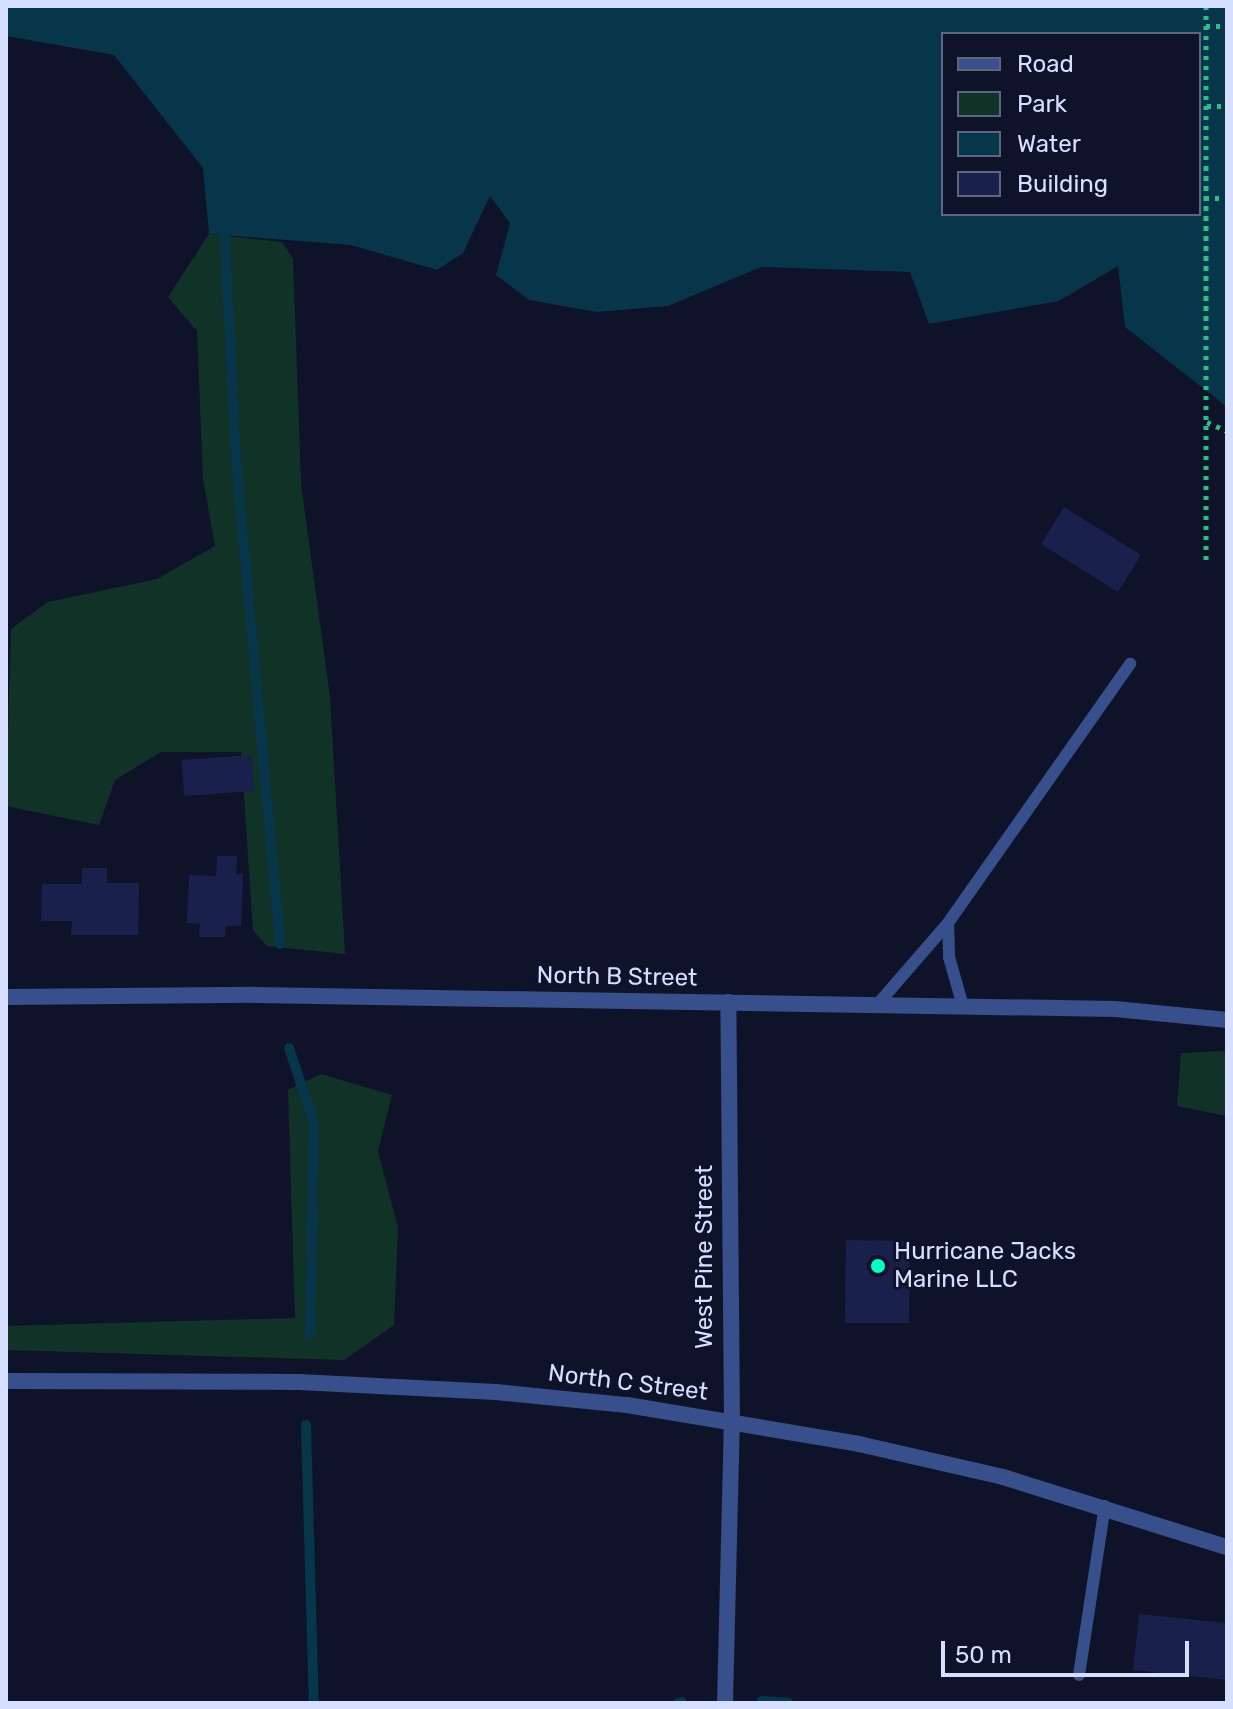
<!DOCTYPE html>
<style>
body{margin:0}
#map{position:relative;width:1233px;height:1709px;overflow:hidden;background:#0e1329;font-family:Rubik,sans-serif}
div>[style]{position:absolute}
.green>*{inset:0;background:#113327}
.water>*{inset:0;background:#073549}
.stream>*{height:10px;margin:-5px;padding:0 5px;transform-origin:5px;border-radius:5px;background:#073549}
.building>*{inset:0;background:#19204b}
.path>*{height:5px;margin-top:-2.5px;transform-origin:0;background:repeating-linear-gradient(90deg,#28c185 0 4px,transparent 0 10px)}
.lane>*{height:12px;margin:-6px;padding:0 6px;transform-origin:6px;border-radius:6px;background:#374f8a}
.street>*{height:16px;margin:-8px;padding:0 8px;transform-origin:8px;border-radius:8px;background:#374f8a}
.dots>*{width:22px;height:22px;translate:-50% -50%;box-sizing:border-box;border:4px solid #0e1329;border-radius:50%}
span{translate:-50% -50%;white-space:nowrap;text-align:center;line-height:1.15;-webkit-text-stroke:6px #0e1329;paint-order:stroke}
.street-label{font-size:24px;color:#d6dfff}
.poi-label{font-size:24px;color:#d6dfff}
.left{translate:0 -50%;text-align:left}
.frame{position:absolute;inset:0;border:8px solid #d6dfff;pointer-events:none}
.legend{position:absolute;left:941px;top:32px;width:260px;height:184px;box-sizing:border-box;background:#0e1329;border:2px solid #5e657f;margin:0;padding:10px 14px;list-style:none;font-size:24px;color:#d6dfff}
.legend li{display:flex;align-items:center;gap:16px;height:40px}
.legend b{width:40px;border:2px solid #5e657f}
.scale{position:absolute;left:941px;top:1641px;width:248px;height:36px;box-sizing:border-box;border:4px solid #d6dfff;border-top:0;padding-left:10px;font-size:24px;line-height:28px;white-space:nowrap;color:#d6dfff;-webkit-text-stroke:6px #0e1329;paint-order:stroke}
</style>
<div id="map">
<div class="green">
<i style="clip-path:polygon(209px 234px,282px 242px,293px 259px,301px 484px,330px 697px,345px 954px,267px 946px,253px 930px,241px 752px,161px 752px,115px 780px,99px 825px,6px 806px,11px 629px,48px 602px,157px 579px,215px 546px,203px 479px,197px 331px,168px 297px)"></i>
<i style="clip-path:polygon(1227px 1051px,1227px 1116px,1177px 1106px,1181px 1053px)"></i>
<i style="clip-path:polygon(321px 1074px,392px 1095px,378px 1151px,398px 1228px,394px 1325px,344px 1360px,6px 1350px,6px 1326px,295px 1318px,288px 1090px)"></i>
</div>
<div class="water">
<i style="clip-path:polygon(evenodd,6px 6px,1227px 6px,1227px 407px,1125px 327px,1118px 266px,1059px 301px,929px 324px,910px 272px,761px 267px,668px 306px,597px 312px,529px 300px,496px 275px,510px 223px,490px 196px,463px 253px,437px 270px,351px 245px,209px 234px,203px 168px,114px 55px,6px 36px,6px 6px,943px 34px,1199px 34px,1199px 214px,943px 214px,943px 34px)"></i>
</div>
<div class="stream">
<i style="left:224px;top:224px;width:236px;rotate:87.1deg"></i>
<i style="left:236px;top:460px;width:486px;rotate:84.8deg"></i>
<i style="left:289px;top:1048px;width:79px;rotate:71.6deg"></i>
<i style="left:314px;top:1123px;width:212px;rotate:91.1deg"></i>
<i style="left:306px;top:1425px;width:278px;rotate:88.4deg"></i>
<i style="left:762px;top:1701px;width:26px;rotate:4deg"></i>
<i style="left:678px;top:1703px;width:4px;rotate:-14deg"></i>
</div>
<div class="building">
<i style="clip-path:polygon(1064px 507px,1141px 555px,1118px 592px,1041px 544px)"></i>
<i style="clip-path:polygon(252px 755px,254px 791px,184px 796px,182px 760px)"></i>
<i style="clip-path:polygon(217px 856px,237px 856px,236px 874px,243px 874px,241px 926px,226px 926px,225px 937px,199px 937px,200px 924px,187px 923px,189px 875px,216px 876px)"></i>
<i style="clip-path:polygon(82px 868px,107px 868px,107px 883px,139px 883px,138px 935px,71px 935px,72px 921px,41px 921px,42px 884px,82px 884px)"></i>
<i style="clip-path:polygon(846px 1240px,910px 1241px,909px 1323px,845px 1323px)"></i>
<i style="clip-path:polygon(1139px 1614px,1227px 1623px,1227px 1680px,1133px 1670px)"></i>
</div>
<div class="path">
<i style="left:1206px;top:6px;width:554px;rotate:90deg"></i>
<i style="left:1206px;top:26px;width:21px"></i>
<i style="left:1207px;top:106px;width:20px"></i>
<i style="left:1205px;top:198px;width:22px"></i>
<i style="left:1207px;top:422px;width:22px;rotate:24deg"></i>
</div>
<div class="lane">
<i style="left:948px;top:923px;width:317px;rotate:-54.9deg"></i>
<i style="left:877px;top:1005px;width:108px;rotate:-49.1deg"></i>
<i style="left:948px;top:923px;width:34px;rotate:88deg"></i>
<i style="left:949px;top:957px;width:51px;rotate:74.1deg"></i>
<i style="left:1079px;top:1675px;width:171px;rotate:-81.3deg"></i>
</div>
<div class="street">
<i style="left:6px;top:997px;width:249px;rotate:-0.5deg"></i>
<i style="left:255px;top:995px;width:860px;rotate:0.93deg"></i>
<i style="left:1115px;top:1009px;width:113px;rotate:5.6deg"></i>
<i style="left:6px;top:1381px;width:293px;rotate:0.2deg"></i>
<i style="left:299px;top:1382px;width:197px;rotate:2.9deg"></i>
<i style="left:496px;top:1392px;width:132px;rotate:5.7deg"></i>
<i style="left:627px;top:1405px;width:235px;rotate:9.5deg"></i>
<i style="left:859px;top:1444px;width:148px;rotate:12.9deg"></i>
<i style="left:1003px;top:1477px;width:235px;rotate:17.4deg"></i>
<i style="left:725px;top:1703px;width:283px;rotate:-88.6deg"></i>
<i style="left:732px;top:1420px;width:418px;rotate:-90.5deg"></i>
</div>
<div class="dots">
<i style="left:878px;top:1266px;background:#02ffc5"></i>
</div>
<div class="street-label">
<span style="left:617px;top:977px;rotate:1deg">North B Street</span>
<span style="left:705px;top:1257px;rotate:-90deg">West Pine Street</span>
<span style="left:628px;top:1383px;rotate:7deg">North C Street</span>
</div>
<div class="poi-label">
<span class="left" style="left:894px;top:1266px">Hurricane Jacks<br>Marine LLC</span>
</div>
<div class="frame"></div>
<ul class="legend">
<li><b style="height:10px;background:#374f8a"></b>Road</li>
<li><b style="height:22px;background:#113327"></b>Park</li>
<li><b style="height:22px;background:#073549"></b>Water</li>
<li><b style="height:22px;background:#19204b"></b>Building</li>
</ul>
<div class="scale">50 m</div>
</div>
